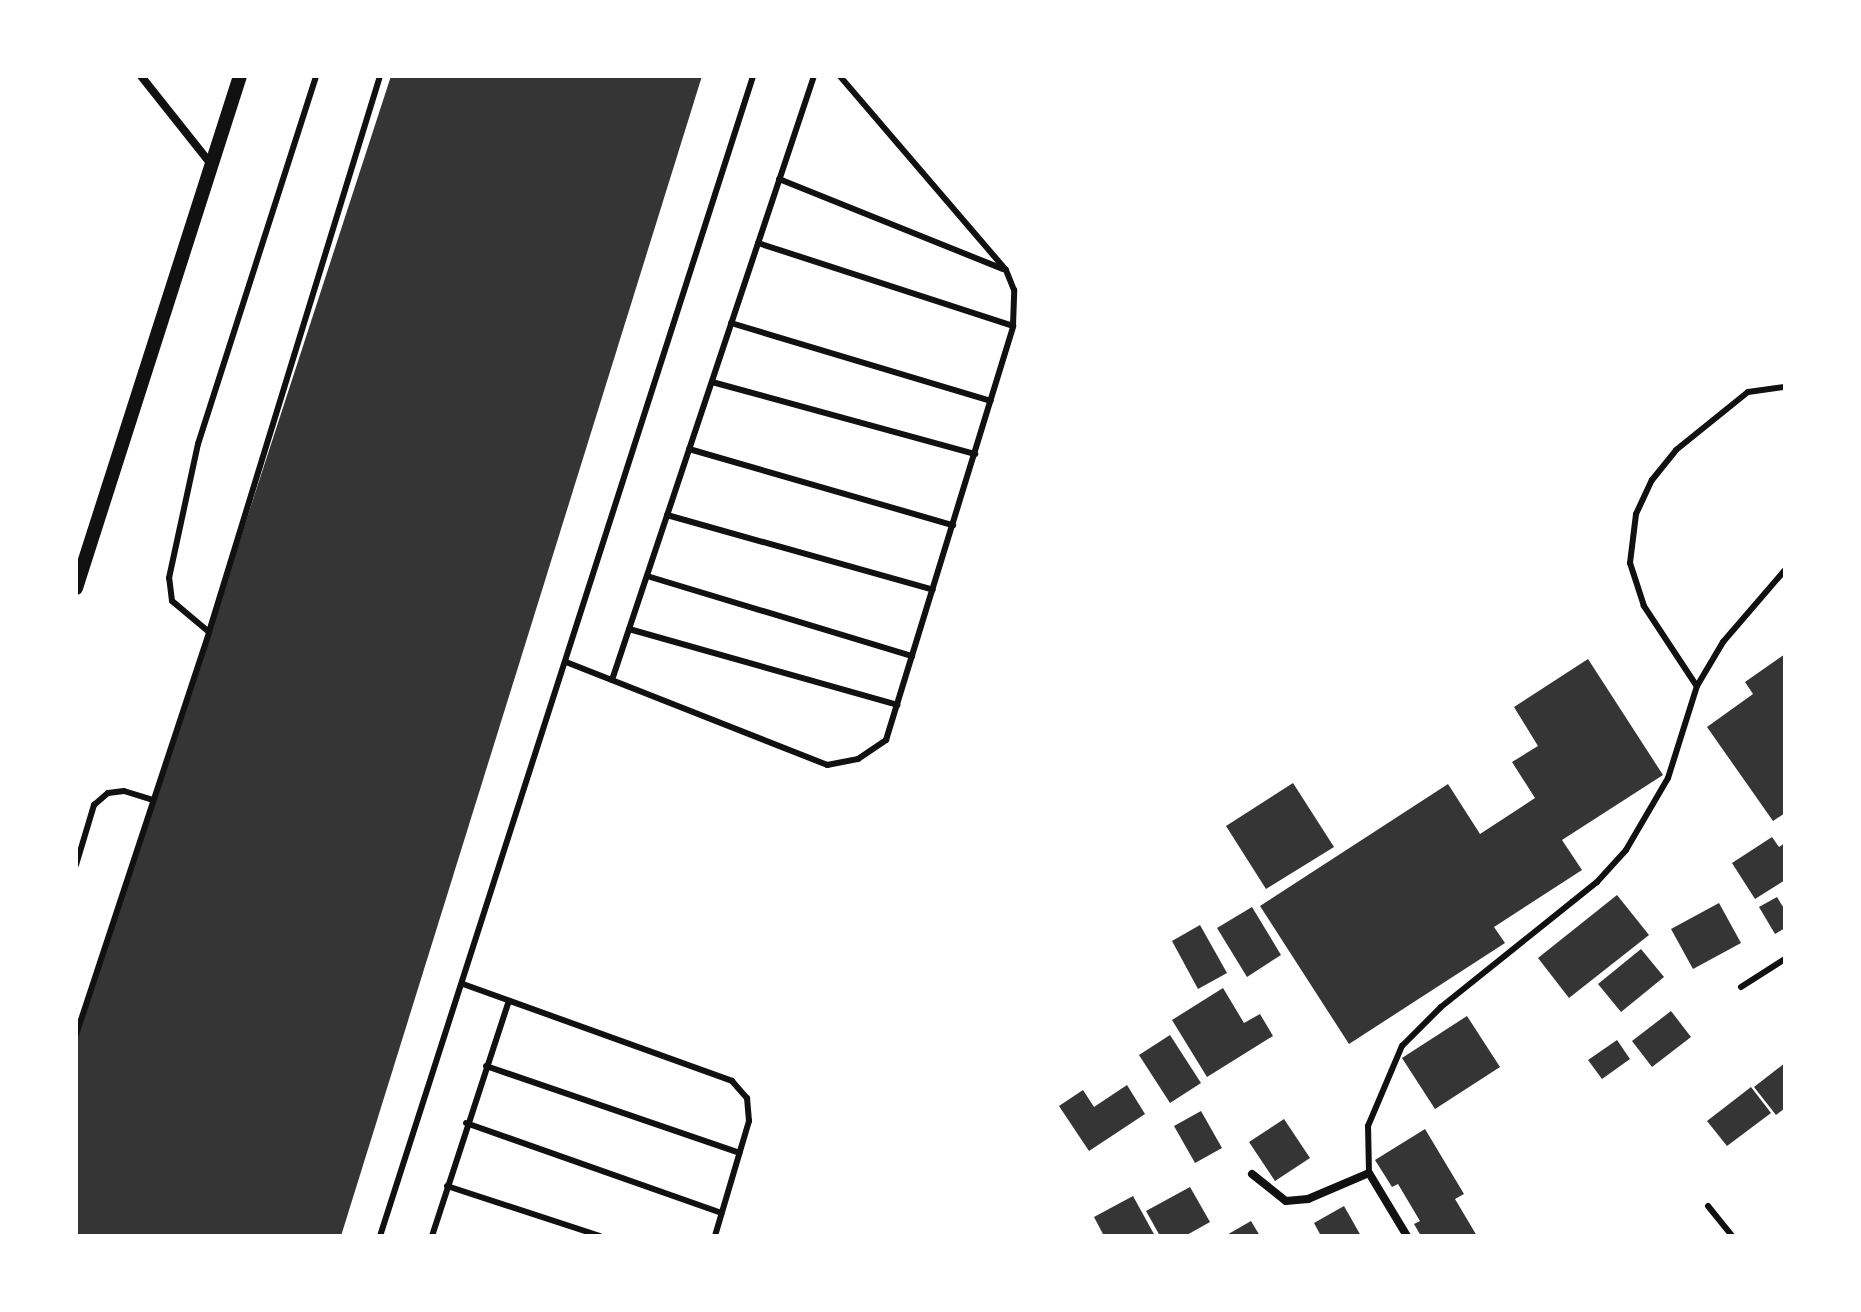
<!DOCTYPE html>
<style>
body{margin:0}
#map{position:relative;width:1861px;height:1312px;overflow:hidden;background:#fff;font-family:Quicksand,sans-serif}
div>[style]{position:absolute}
.building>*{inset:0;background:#353535}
.service>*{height:6px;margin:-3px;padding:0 3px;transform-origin:3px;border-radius:3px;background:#111}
.minor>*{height:8px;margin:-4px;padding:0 4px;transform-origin:4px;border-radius:4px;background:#111}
.tertiary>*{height:14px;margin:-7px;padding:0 7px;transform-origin:7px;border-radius:7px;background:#111}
span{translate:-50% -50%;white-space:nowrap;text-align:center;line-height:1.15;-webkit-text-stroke:8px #fff;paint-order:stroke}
.frame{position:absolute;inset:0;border:78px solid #fff;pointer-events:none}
</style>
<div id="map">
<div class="building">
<i style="clip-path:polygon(391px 76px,702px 76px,341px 1236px,76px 1236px,76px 1043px)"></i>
<i style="clip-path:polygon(1785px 654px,1785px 813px,1773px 821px,1707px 727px,1753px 694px,1745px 682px)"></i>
<i style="clip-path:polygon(1588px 659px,1663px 775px,1562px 840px,1582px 870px,1494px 927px,1505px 943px,1349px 1044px,1260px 906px,1448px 784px,1480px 834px,1535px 798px,1512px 762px,1538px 746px,1514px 707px)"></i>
<i style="clip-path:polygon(1293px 783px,1334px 847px,1266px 889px,1226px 826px)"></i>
<i style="clip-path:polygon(1772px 837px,1779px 847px,1785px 843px,1785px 880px,1755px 899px,1732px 863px)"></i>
<i style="clip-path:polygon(1617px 895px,1649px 935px,1569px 998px,1538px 958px)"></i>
<i style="clip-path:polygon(1777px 897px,1785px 910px,1785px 928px,1775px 934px,1759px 907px)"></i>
<i style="clip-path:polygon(1719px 903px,1741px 943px,1693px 969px,1671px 929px)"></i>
<i style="clip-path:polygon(1252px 907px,1281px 955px,1247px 977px,1217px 928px)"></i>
<i style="clip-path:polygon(1200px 925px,1227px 973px,1198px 989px,1172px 941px)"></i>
<i style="clip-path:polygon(1641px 949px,1664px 977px,1621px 1012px,1598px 984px)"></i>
<i style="clip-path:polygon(1223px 988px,1244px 1023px,1260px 1014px,1273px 1036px,1207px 1077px,1172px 1020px)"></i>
<i style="clip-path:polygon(1671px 1011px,1691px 1037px,1652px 1067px,1632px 1041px)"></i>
<i style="clip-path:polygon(1467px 1016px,1500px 1067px,1435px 1109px,1402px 1058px)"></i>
<i style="clip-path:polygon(1170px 1035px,1201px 1083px,1170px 1103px,1139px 1055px)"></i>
<i style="clip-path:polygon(1617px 1040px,1630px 1059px,1602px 1079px,1588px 1060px)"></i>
<i style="clip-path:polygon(1785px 1063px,1785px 1108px,1776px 1115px,1754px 1087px)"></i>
<i style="clip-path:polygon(1127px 1085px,1145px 1114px,1089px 1151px,1059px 1106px,1083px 1090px,1094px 1107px)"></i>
<i style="clip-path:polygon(1751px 1087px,1771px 1113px,1727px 1146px,1707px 1121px)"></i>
<i style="clip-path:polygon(1201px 1111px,1222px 1148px,1195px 1163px,1174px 1126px)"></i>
<i style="clip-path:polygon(1284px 1119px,1310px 1158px,1275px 1181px,1249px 1142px)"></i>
<i style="clip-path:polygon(1425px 1129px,1464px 1194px,1455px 1199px,1477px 1236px,1421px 1236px,1414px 1224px,1420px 1221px,1398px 1184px,1392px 1187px,1375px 1160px)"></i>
<i style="clip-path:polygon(1190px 1187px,1210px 1222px,1185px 1236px,1160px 1236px,1146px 1211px)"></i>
<i style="clip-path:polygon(1133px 1196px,1155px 1236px,1104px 1236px,1094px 1217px)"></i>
<i style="clip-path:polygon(1344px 1206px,1361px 1236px,1321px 1236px,1314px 1223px)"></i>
<i style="clip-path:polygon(1251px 1221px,1260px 1236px,1225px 1236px)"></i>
</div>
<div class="service">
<i style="left:779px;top:179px;width:241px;rotate:21.9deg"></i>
<i style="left:758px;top:243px;width:268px;rotate:18deg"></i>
<i style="left:731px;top:323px;width:271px;rotate:16.7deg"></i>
<i style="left:712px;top:382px;width:273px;rotate:15.3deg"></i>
<i style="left:689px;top:449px;width:275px;rotate:16.1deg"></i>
<i style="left:667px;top:515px;width:276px;rotate:15.7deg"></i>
<i style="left:647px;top:576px;width:277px;rotate:16.8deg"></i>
<i style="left:629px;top:629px;width:279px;rotate:15.8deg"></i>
<i style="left:209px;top:632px;width:48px;rotate:-140deg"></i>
<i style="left:172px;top:601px;width:23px;rotate:-97deg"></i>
<i style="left:169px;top:578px;width:137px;rotate:-77.8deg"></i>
<i style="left:198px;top:444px;width:386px;rotate:-72.2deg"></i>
<i style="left:566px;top:662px;width:281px;rotate:21.5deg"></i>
<i style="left:827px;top:765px;width:32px;rotate:-11deg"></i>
<i style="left:858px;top:759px;width:34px;rotate:-34deg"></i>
<i style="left:886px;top:740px;width:433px;rotate:-72.9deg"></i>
<i style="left:1013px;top:326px;width:36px;rotate:-88deg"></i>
<i style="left:1014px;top:290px;width:22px;rotate:-112deg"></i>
<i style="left:1006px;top:270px;width:255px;rotate:-130.6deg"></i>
<i style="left:612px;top:680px;width:637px;rotate:-71.51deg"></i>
<i style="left:1696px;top:685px;width:95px;rotate:-123.4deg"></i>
<i style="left:1644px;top:606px;width:45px;rotate:-108deg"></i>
<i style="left:1630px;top:563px;width:49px;rotate:-83deg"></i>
<i style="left:1636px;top:514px;width:38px;rotate:-65deg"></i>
<i style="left:1652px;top:480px;width:38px;rotate:-51deg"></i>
<i style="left:1676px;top:450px;width:92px;rotate:-38.9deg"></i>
<i style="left:1748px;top:392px;width:37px;rotate:-8deg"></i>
<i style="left:76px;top:865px;width:63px;rotate:-73.3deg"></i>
<i style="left:94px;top:805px;width:18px;rotate:-41deg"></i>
<i style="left:108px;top:793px;width:16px;rotate:-7deg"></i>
<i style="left:124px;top:791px;width:30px;rotate:17deg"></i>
<i style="left:463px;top:984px;width:286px;rotate:19.8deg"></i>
<i style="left:732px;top:1081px;width:23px;rotate:49deg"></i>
<i style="left:747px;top:1098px;width:23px;rotate:85deg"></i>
<i style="left:749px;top:1121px;width:120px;rotate:106.5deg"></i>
<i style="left:1741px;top:987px;width:52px;rotate:-32.5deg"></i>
<i style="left:76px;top:1035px;width:424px;rotate:-71.7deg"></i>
<i style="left:209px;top:632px;width:582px;rotate:-72.9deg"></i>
<i style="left:486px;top:1066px;width:268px;rotate:18.9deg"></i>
<i style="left:466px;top:1123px;width:271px;rotate:19.4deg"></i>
<i style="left:1369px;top:1173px;width:47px;rotate:-91.2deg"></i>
<i style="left:1368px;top:1126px;width:87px;rotate:-67deg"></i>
<i style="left:1402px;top:1046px;width:55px;rotate:-45deg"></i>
<i style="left:1441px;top:1007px;width:200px;rotate:-38.7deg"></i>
<i style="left:1597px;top:882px;width:43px;rotate:-47.8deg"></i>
<i style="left:1626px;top:850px;width:83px;rotate:-59.7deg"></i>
<i style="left:1668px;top:778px;width:96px;rotate:-72.5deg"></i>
<i style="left:1697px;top:686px;width:51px;rotate:-59.4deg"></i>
<i style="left:1723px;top:642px;width:95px;rotate:-49.3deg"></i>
<i style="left:447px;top:1186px;width:161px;rotate:18.1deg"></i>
<i style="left:1708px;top:1206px;width:38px;rotate:51deg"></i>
<i style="left:380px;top:1236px;width:1218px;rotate:-72.17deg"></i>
<i style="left:432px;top:1236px;width:247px;rotate:-71.9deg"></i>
</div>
<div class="minor">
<i style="left:141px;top:76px;width:112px;rotate:51.5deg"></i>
<i style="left:1252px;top:1174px;width:43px;rotate:38.5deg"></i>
<i style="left:1286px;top:1201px;width:22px;rotate:-5deg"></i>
<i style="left:1308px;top:1199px;width:66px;rotate:-23.1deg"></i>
<i style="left:1369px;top:1173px;width:74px;rotate:58.9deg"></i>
</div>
<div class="tertiary">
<i style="left:76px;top:588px;width:538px;rotate:-72.24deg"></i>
</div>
<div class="frame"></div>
</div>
